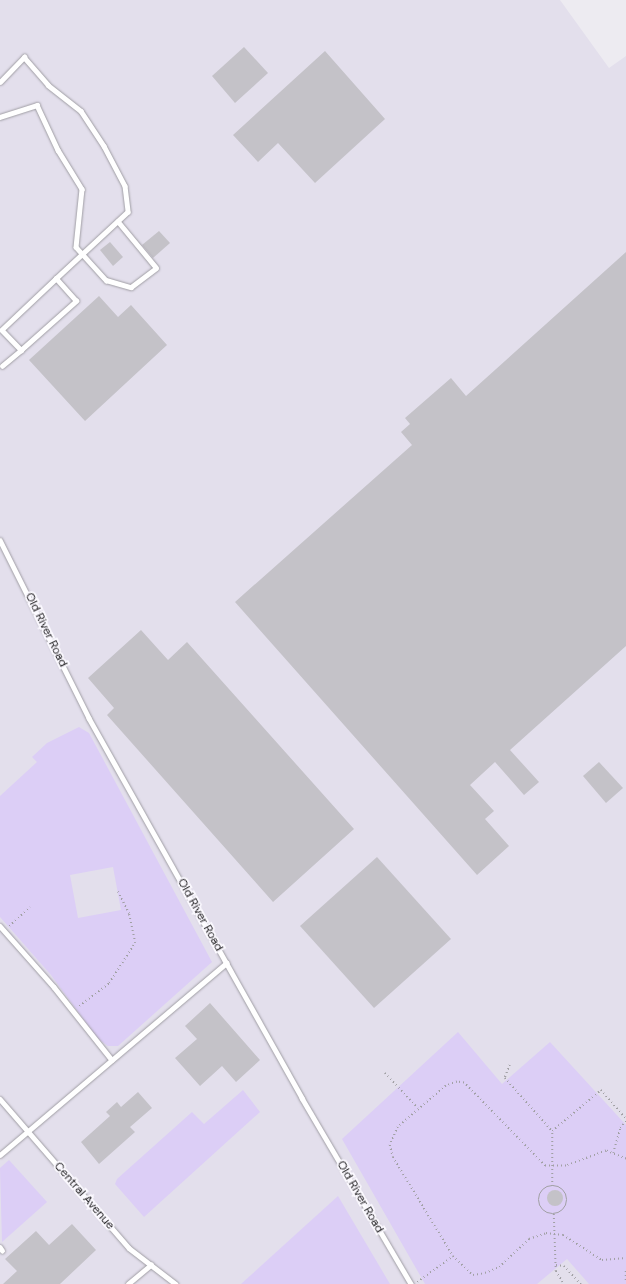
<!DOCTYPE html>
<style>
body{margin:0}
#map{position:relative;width:626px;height:1284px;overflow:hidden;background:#edebf1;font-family:"DM Sans",sans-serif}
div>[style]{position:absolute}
.built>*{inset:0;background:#e3dfec}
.green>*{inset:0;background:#dccef6}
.building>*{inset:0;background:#c4c2c8}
.round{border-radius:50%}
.path>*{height:1.5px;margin-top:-0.75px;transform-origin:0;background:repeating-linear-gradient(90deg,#a1a0a4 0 1px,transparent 0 4px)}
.path>.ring{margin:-0.75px;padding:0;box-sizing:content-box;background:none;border:1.5px solid #a1a0a4;border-radius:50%}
.roads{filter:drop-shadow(0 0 1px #a09ea4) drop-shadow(0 0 1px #a09ea4)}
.service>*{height:4.5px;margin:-2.25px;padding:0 2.25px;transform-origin:2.25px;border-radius:2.25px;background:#fff}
span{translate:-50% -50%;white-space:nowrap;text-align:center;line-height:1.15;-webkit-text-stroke:4px #faf8fe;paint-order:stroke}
.street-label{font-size:12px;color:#1d1c1e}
</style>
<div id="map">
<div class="built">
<i style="clip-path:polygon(0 0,560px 0,609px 68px,626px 56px,626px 1284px,0 1284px)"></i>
</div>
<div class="green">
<i style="clip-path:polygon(evenodd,79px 727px,89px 733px,212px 962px,118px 1046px,108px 1046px,97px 1038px,51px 975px,0 917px,0 796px,37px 762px,32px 757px,47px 743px,79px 727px,113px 867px,121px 910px,78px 918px,70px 875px,113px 867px)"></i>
<i style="clip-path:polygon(458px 1032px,502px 1084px,550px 1042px,626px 1125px,626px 1284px,589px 1284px,567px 1259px,537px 1284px,425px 1284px,342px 1139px)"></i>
<i style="clip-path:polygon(243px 1090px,260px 1112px,144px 1217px,115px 1184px,117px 1179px,192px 1112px,204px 1124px)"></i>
<i style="clip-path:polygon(9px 1160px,47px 1202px,2px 1242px,0 1168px)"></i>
<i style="clip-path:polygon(338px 1196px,390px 1284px,241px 1284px)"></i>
</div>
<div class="building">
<i style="clip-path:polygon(244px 47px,268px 73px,235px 103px,212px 76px)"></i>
<i style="clip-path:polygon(325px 51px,385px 119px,315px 183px,278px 143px,258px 162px,233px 135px)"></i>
<i style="clip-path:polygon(159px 231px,170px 243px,153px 258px,142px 245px)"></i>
<i style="clip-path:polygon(110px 242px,123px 257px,113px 266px,100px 250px)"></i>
<i style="clip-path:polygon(626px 252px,626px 646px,510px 750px,539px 782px,524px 795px,495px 762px,470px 785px,494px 811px,485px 819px,509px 846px,477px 875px,235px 602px,412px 445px,401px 432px,410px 424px,405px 418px,451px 378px,466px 396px)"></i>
<i style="clip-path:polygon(99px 296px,118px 317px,131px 305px,167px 345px,85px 421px,29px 360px)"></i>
<i style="clip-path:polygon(141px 630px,168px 660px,187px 642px,354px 829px,273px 902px,107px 715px,114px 708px,88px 678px)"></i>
<i style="clip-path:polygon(599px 762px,623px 788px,606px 803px,583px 776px)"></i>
<i style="clip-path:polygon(377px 857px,451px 939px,374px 1008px,300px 926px)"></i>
<i style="clip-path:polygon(210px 1003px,260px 1060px,236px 1082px,222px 1066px,200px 1086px,175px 1058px,197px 1039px,185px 1026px)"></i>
<i style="clip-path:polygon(138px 1092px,152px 1108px,130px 1127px,135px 1132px,99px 1164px,81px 1142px,110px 1116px,106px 1112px,117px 1102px,121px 1107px)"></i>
<i class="round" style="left:547px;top:1190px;width:16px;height:16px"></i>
<i style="clip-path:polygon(72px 1224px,96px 1250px,60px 1284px,3px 1284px,17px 1271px,5px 1259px,36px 1231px,49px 1245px)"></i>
</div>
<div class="path">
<i style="left:9px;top:926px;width:28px;rotate:-42deg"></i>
<i style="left:79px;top:1006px;width:38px;rotate:-37deg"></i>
<i style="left:109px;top:983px;width:48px;rotate:-57deg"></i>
<i style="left:135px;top:943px;width:30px;rotate:-102deg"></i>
<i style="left:129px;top:914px;width:25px;rotate:-117deg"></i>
<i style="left:510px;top:1065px;width:14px;rotate:111deg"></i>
<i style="left:505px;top:1078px;width:71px;rotate:48.4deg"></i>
<i style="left:385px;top:1073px;width:48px;rotate:46.7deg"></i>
<i style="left:613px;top:1153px;width:26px;rotate:-74deg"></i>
<i style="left:620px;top:1128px;width:9px;rotate:-49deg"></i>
<i style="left:626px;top:1159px;width:22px;rotate:-158deg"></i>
<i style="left:606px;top:1151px;width:43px;rotate:159.4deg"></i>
<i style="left:566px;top:1166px;width:21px;rotate:180deg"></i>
<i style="left:545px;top:1166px;width:116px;rotate:-134.3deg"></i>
<i style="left:464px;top:1083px;width:7px;rotate:-172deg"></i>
<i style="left:457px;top:1082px;width:12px;rotate:160deg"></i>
<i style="left:446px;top:1086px;width:63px;rotate:139.5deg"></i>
<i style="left:398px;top:1127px;width:20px;rotate:114deg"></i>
<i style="left:390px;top:1145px;width:12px;rotate:76deg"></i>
<i style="left:393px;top:1157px;width:116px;rotate:58.8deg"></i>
<i style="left:453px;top:1256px;width:28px;rotate:44deg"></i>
<i style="left:473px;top:1275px;width:12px;rotate:-9deg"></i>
<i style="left:485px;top:1273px;width:15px;rotate:-23deg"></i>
<i style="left:499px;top:1267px;width:41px;rotate:-43deg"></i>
<i style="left:529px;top:1239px;width:18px;rotate:-19deg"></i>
<i style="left:546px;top:1233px;width:17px;rotate:7deg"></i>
<i style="left:563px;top:1235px;width:46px;rotate:32.7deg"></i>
<i style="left:602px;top:1260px;width:24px;rotate:-5deg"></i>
<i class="ring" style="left:539px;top:1186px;width:26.5px;height:26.5px"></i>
<i style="left:552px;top:1186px;width:55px;rotate:-90deg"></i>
<i style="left:552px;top:1131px;width:64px;rotate:-39.9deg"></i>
<i style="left:601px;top:1090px;width:38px;rotate:49deg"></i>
<i style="left:554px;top:1214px;width:57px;rotate:88deg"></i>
<i style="left:556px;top:1271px;width:15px;rotate:58deg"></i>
<i style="left:556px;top:1265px;width:8px;rotate:7deg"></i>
<i style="left:564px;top:1266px;width:25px;rotate:47deg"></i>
<i style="left:626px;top:1271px;width:12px;rotate:90deg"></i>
<i style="left:417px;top:1282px;width:44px;rotate:-35.8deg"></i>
</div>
<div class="roads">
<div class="service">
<i style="left:0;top:82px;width:35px;rotate:-46deg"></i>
<i style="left:24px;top:57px;width:37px;rotate:49deg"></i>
<i style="left:48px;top:85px;width:42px;rotate:38.2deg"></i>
<i style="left:81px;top:111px;width:42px;rotate:56.7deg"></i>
<i style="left:104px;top:146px;width:45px;rotate:62.3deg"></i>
<i style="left:125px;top:186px;width:26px;rotate:83deg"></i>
<i style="left:128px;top:212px;width:98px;rotate:137.1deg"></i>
<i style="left:0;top:117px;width:39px;rotate:-18deg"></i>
<i style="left:37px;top:105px;width:50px;rotate:65deg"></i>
<i style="left:58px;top:150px;width:46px;rotate:58.4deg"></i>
<i style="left:82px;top:189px;width:58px;rotate:95.9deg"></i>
<i style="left:76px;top:247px;width:45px;rotate:47.7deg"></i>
<i style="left:106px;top:280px;width:26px;rotate:16deg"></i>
<i style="left:131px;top:287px;width:31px;rotate:-37deg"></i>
<i style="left:156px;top:268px;width:60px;rotate:-129.6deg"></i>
<i style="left:2px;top:366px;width:25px;rotate:-40deg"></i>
<i style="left:21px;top:350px;width:74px;rotate:-41.7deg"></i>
<i style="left:76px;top:301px;width:30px;rotate:-132deg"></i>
<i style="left:56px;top:279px;width:74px;rotate:136.6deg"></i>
<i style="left:2px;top:330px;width:28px;rotate:46deg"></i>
<i style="left:0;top:540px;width:199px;rotate:63.4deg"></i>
<i style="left:89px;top:718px;width:436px;rotate:60.7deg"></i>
<i style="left:302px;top:1098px;width:216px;rotate:59.6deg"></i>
<i style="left:0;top:926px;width:81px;rotate:48.5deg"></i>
<i style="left:54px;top:987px;width:93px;rotate:51.5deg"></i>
<i style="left:0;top:1099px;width:197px;rotate:49.1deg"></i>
<i style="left:129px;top:1248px;width:59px;rotate:37.5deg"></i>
<i style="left:0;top:1155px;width:297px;rotate:-40.3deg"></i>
<i style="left:0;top:1247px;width:4px;rotate:56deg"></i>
<i style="left:128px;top:1284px;width:30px;rotate:-40deg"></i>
</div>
</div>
<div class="street-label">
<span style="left:46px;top:630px;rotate:64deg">Old River Road</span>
<span style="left:200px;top:915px;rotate:61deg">Old River Road</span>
<span style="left:84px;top:1196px;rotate:49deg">Central Avenue</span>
<span style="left:360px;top:1197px;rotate:60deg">Old River Road</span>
</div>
</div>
